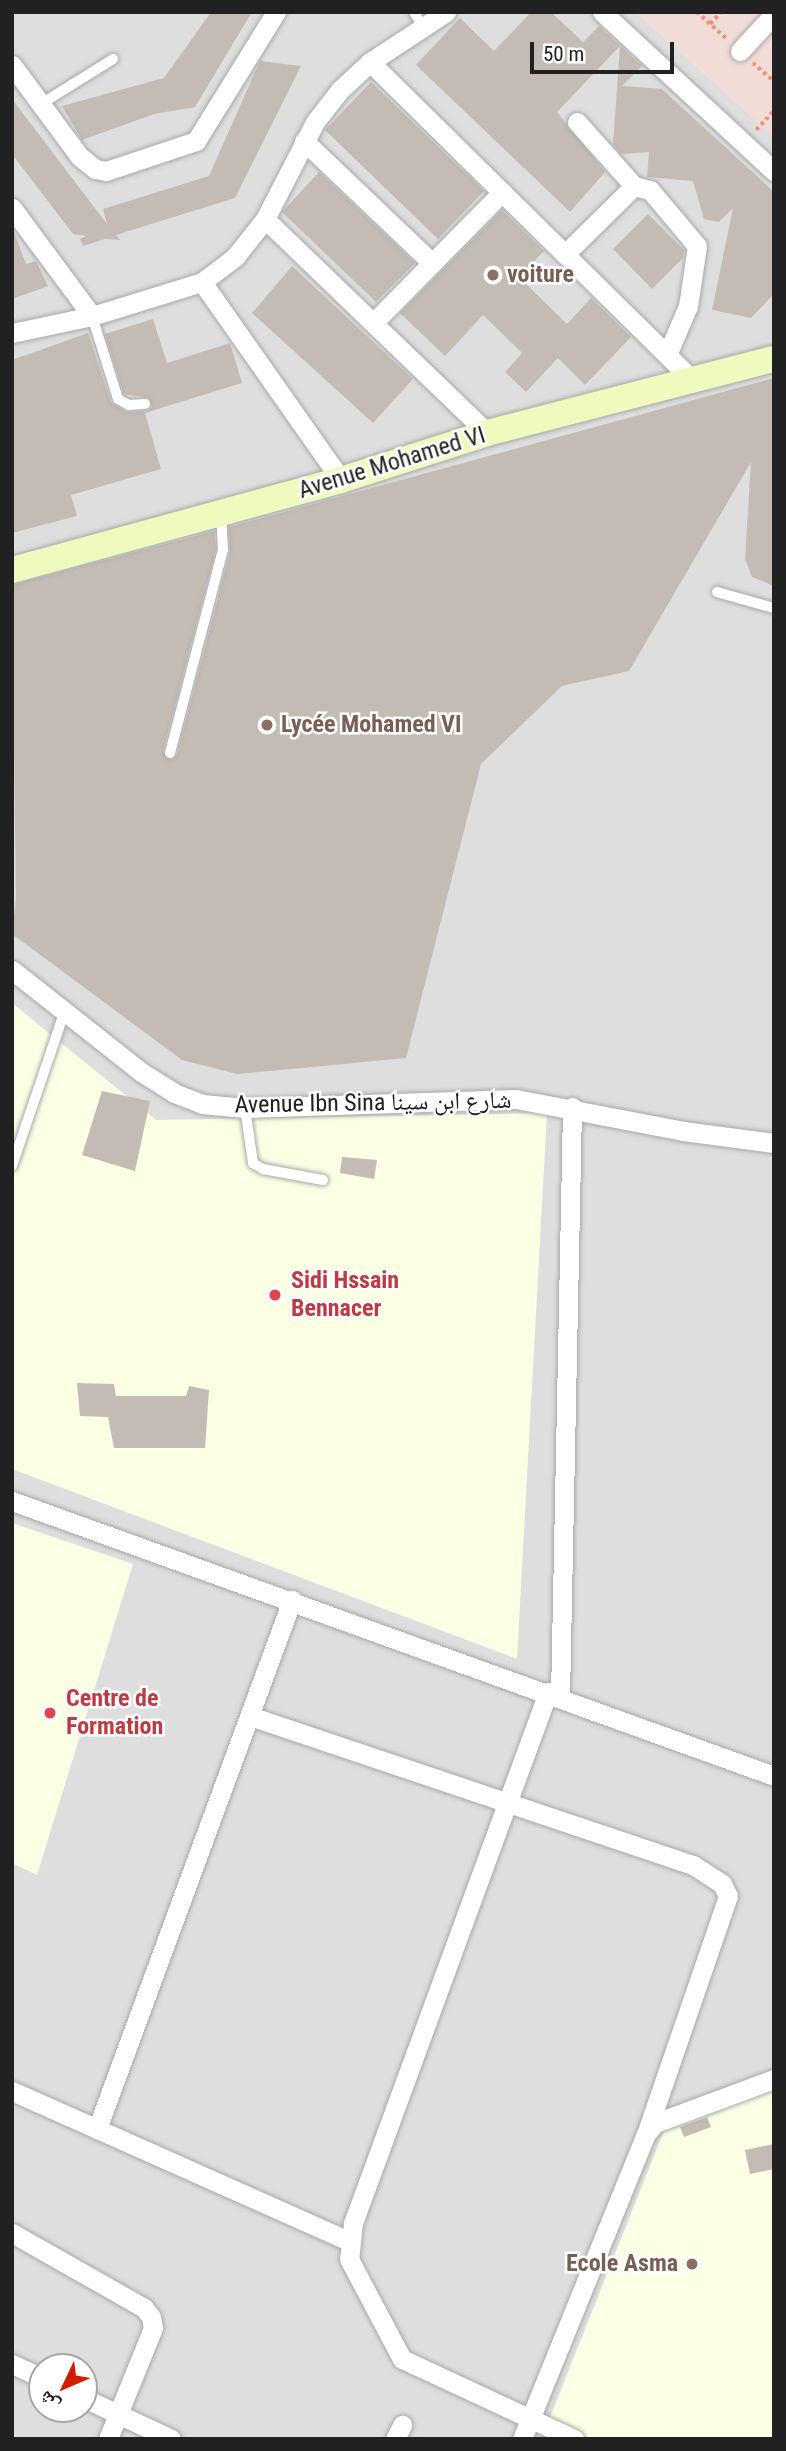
<!DOCTYPE html>
<meta charset="utf-8">
<style>
body{margin:0}
#map{position:relative;width:786px;height:2451px;overflow:hidden;background:#f1f0e8;font-family:"Roboto Condensed","Noto Naskh Arabic",sans-serif}
div>[style]{position:absolute}
.residential>*{inset:0;background:#dfdede}
.commercial>*{inset:0;background:#f2dcd8}
.education>*{inset:0;background:#fbffe4}
.building>*{inset:0;background:#c2bcb4}
.path>*{height:3.5px;margin-top:-1.75px;transform-origin:0;background:repeating-linear-gradient(90deg,#fa9071 0 3.5px,transparent 0 7px)}
.roads{filter:drop-shadow(0 0 2px #a8a8a8) drop-shadow(0 0 2px #a8a8a8)}
.lane>*{height:10px;margin:-5px;padding:0 5px;transform-origin:5px;border-radius:5px;background:#fff}
.street>*{height:19px;margin:-9.5px;padding:0 9.5px;transform-origin:9.5px;border-radius:9.5px;background:#fff}
.secondary>*{height:26px;margin:-13px;padding:0 13px;transform-origin:13px;border-radius:13px;background:#effabe}
.dots>*{width:19px;height:19px;translate:-50% -50%;box-sizing:border-box;border:4px solid #fff;border-radius:50%}
span{translate:-50% -50%;white-space:nowrap;text-align:center;line-height:1.15;-webkit-text-stroke:5px #fff;paint-order:stroke}
.education-label{font-size:24px;color:#785e54;font-weight:700}
.left{translate:0 -50%;text-align:left}
.right{translate:-100% -50%;text-align:right}
.street-label{font-size:24px;color:#212121}
.health-label{font-size:24px;color:#be3a42;font-weight:700}
.frame{position:absolute;inset:0;border:14px solid #212121;pointer-events:none}
.north{position:absolute;left:28px;top:2353px;width:70px;height:70px;box-sizing:border-box;background:#fff;border:2px solid #a6a6a6;border-radius:50%;rotate:226deg;font-size:19px;font-weight:700;line-height:28px;text-align:center;color:#212121}
.north::after{content:'';display:block;margin:auto;width:24px;height:32px;background:#d31b00;clip-path:polygon(50% 0,100% 100%,50% 72%,0 100%)}
.scale{position:absolute;left:530px;top:42px;width:144px;height:32px;box-sizing:border-box;border:4px solid #212121;border-top:0;padding-left:9px;font-size:21px;line-height:24px;white-space:nowrap;color:#212121;-webkit-text-stroke:5px #fff;paint-order:stroke}
</style>
<div id="map">
<div class="residential">
<i style="clip-path:polygon(evenodd,12px 12px,774px 12px,774px 2439px,12px 2439px,12px 12px,42px 2367px,84px 2367px,84px 2409px,42px 2409px,42px 2367px)"></i>
</div>
<div class="commercial">
<i style="clip-path:polygon(635px 12px,774px 12px,774px 137px)"></i>
</div>
<div class="education">
<i style="clip-path:polygon(12px 1003px,156px 1120px,547px 1113px,517px 1659px,12px 1469px)"></i>
<i style="clip-path:polygon(12px 1523px,133px 1564px,37px 1875px,12px 1863px)"></i>
<i style="clip-path:polygon(774px 2069px,774px 2439px,589px 2439px,549px 2420px,673px 2108px)"></i>
</div>
<div class="building">
<i style="clip-path:polygon(211px 12px,252px 12px,195px 107px,154px 114px,82px 140px,62px 106px,164px 78px)"></i>
<i style="clip-path:polygon(531px 12px,551px 12px,583px 42px,599px 26px,642px 66px,622px 86px,662px 89px,774px 192px,774px 294px,751px 318px,712px 310px,733px 208px,719px 222px,704px 219px,693px 181px,647px 177px,649px 152px,621px 154px,613px 144px,620px 46px,557px 112px,605px 172px,570px 212px,416px 65px,460px 18px,494px 51px)"></i>
<i style="clip-path:polygon(260px 61px,301px 66px,235px 198px,116px 235px,120px 240px,105px 239px,83px 246px,80px 239px,86px 236px,73px 234px,12px 154px,12px 99px,107px 224px,103px 209px,209px 176px)"></i>
<i style="clip-path:polygon(371px 82px,484px 191px,438px 239px,325px 130px)"></i>
<i style="clip-path:polygon(319px 172px,415px 263px,376px 302px,282px 212px)"></i>
<i style="clip-path:polygon(502px 210px,544px 251px,519px 277px,567px 324px,591px 298px,631px 337px,585px 385px,558px 358px,526px 392px,505px 372px,522px 353px,483px 315px,445px 356px,400px 313px)"></i>
<i style="clip-path:polygon(648px 214px,684px 250px,683px 258px,652px 289px,613px 249px)"></i>
<i style="clip-path:polygon(14px 232px,26px 264px,36px 261px,48px 286px,12px 299px)"></i>
<i style="clip-path:polygon(292px 266px,413px 379px,373px 423px,252px 313px)"></i>
<i style="clip-path:polygon(153px 319px,167px 363px,230px 343px,242px 383px,145px 413px,161px 469px,71px 495px,77px 516px,12px 533px,12px 360px,88px 333px,111px 402px,126px 412px,146px 411px,152px 407px,149px 398px,124px 394px,105px 334px)"></i>
<i style="clip-path:polygon(774px 378px,774px 586px,752px 577px,745px 559px,751px 462px,629px 671px,562px 686px,481px 764px,406px 1058px,237px 1074px,182px 1060px,12px 934px,16px 899px,12px 585px,214px 531px,216px 549px,163px 751px,171px 760px,177px 755px,230px 552px,229px 527px)"></i>
<i style="clip-path:polygon(102px 1091px,150px 1101px,135px 1171px,82px 1155px)"></i>
<i style="clip-path:polygon(342px 1157px,377px 1160px,374px 1179px,340px 1173px)"></i>
<i style="clip-path:polygon(77px 1383px,114px 1384px,116px 1396px,186px 1396px,189px 1386px,209px 1390px,205px 1448px,114px 1448px,108px 1417px,80px 1416px)"></i>
<i style="clip-path:polygon(707px 2117px,711px 2127px,684px 2137px,680px 2127px)"></i>
<i style="clip-path:polygon(774px 2144px,774px 2169px,750px 2174px,745px 2150px)"></i>
</div>
<div class="path">
<i style="left:697px;top:12px;width:40px;rotate:42deg"></i>
<i style="left:710px;top:24px;width:16px;rotate:-47deg"></i>
<i style="left:753px;top:63px;width:28px;rotate:41deg"></i>
<i style="left:756px;top:130px;width:26px;rotate:-47deg"></i>
</div>
<div class="roads">
<div class="lane">
<i style="left:414px;top:12px;width:17px;rotate:59deg"></i>
<i style="left:41px;top:104px;width:85px;rotate:-32deg"></i>
<i style="left:92px;top:316px;width:87px;rotate:72.6deg"></i>
<i style="left:118px;top:399px;width:13px;rotate:29deg"></i>
<i style="left:129px;top:405px;width:16px;rotate:-4deg"></i>
<i style="left:717px;top:592px;width:59px;rotate:15.7deg"></i>
<i style="left:170px;top:753px;width:210px;rotate:-75.4deg"></i>
<i style="left:223px;top:550px;width:36px;rotate:-93deg"></i>
<i style="left:245px;top:1108px;width:56px;rotate:81.7deg"></i>
<i style="left:253px;top:1163px;width:12px;rotate:31deg"></i>
<i style="left:263px;top:1169px;width:61px;rotate:10.4deg"></i>
<i style="left:12px;top:1166px;width:165px;rotate:-71.2deg"></i>
</div>
<div class="street">
<i style="left:602px;top:12px;width:234px;rotate:42.8deg"></i>
<i style="left:740px;top:51px;width:50px;rotate:-47.4deg"></i>
<i style="left:370px;top:62px;width:450px;rotate:44.6deg"></i>
<i style="left:12px;top:65px;width:113px;rotate:53.6deg"></i>
<i style="left:79px;top:156px;width:21px;rotate:39deg"></i>
<i style="left:95px;top:169px;width:11px;rotate:10deg"></i>
<i style="left:106px;top:171px;width:95px;rotate:-18.4deg"></i>
<i style="left:196px;top:141px;width:152px;rotate:-58.2deg"></i>
<i style="left:577px;top:122px;width:86px;rotate:48.3deg"></i>
<i style="left:304px;top:141px;width:177px;rotate:43.6deg"></i>
<i style="left:12px;top:208px;width:134px;rotate:53.5deg"></i>
<i style="left:92px;top:316px;width:115px;rotate:-17.2deg"></i>
<i style="left:202px;top:282px;width:41px;rotate:-37.1deg"></i>
<i style="left:235px;top:257px;width:48px;rotate:-51.7deg"></i>
<i style="left:265px;top:219px;width:109px;rotate:-62.7deg"></i>
<i style="left:315px;top:122px;width:41px;rotate:-52deg"></i>
<i style="left:340px;top:90px;width:41px;rotate:-43deg"></i>
<i style="left:370px;top:62px;width:91px;rotate:-33.3deg"></i>
<i style="left:265px;top:219px;width:308px;rotate:43.9deg"></i>
<i style="left:565px;top:254px;width:97px;rotate:-44.6deg"></i>
<i style="left:634px;top:186px;width:16px;rotate:14deg"></i>
<i style="left:650px;top:190px;width:73px;rotate:50deg"></i>
<i style="left:697px;top:246px;width:61px;rotate:98.5deg"></i>
<i style="left:688px;top:306px;width:53px;rotate:113.2deg"></i>
<i style="left:202px;top:282px;width:242px;rotate:54.9deg"></i>
<i style="left:375px;top:321px;width:181px;rotate:-45.4deg"></i>
<i style="left:12px;top:333px;width:82px;rotate:-12deg"></i>
<i style="left:12px;top:970px;width:164px;rotate:38.3deg"></i>
<i style="left:141px;top:1072px;width:39px;rotate:32deg"></i>
<i style="left:174px;top:1093px;width:30px;rotate:21deg"></i>
<i style="left:202px;top:1104px;width:43px;rotate:5.3deg"></i>
<i style="left:245px;top:1108px;width:271px;rotate:-1.9deg"></i>
<i style="left:516px;top:1099px;width:170px;rotate:10.8deg"></i>
<i style="left:683px;top:1131px;width:92px;rotate:7.5deg"></i>
<i style="left:12px;top:1501px;width:810px;rotate:19.84deg"></i>
<i style="left:548px;top:1692px;width:566px;rotate:110.16deg"></i>
<i style="left:353px;top:2223px;width:36px;rotate:96deg"></i>
<i style="left:349px;top:2259px;width:113px;rotate:62.1deg"></i>
<i style="left:402px;top:2359px;width:190px;rotate:24.9deg"></i>
<i style="left:560px;top:1696px;width:589px;rotate:-88.83deg"></i>
<i style="left:250px;top:1716px;width:467px;rotate:18.6deg"></i>
<i style="left:693px;top:1865px;width:35px;rotate:33deg"></i>
<i style="left:722px;top:1884px;width:13px;rotate:63deg"></i>
<i style="left:728px;top:1896px;width:252px;rotate:109deg"></i>
<i style="left:12px;top:2091px;width:369px;rotate:24deg"></i>
<i style="left:97px;top:2129px;width:564px;rotate:-69.77deg"></i>
<i style="left:12px;top:2233px;width:152px;rotate:29.6deg"></i>
<i style="left:144px;top:2308px;width:11px;rotate:52deg"></i>
<i style="left:151px;top:2317px;width:11px;rotate:80deg"></i>
<i style="left:153px;top:2328px;width:120px;rotate:112.1deg"></i>
<i style="left:12px;top:2364px;width:33px;rotate:25deg"></i>
<i style="left:84px;top:2398px;width:96px;rotate:25.2deg"></i>
<i style="left:395px;top:2439px;width:16px;rotate:-63deg"></i>
<i style="left:522px;top:2439px;width:329px;rotate:-67.9deg"></i>
<i style="left:646px;top:2134px;width:14px;rotate:-51deg"></i>
<i style="left:655px;top:2123px;width:127px;rotate:-20.3deg"></i>
</div>
<div class="secondary">
<i style="left:12px;top:570px;width:341px;rotate:-15.3deg"></i>
<i style="left:341px;top:480px;width:153px;rotate:-17.8deg"></i>
<i style="left:487px;top:433px;width:296px;rotate:-14.5deg"></i>
</div>
</div>
<div class="dots">
<i style="left:493px;top:275px;background:#8d6e63"></i>
<i style="left:267px;top:725px;background:#8d6e63"></i>
<i style="left:275px;top:1295px;background:#e0444e"></i>
<i style="left:50px;top:1713px;background:#e0444e"></i>
<i style="left:692px;top:2264px;background:#8d6e63"></i>
</div>
<div class="education-label">
<span class="left" style="left:507px;top:275px">voiture</span>
<span class="left" style="left:281px;top:725px">Lycée Mohamed VI</span>
<span class="right" style="left:678px;top:2264px">Ecole Asma</span>
</div>
<div class="street-label">
<span style="left:392px;top:463px;rotate:-17deg">Avenue Mohamed VI</span>
<span style="left:373px;top:1103px;rotate:-1deg">Avenue Ibn Sina شارع ابن سينا</span>
</div>
<div class="health-label">
<span class="left" style="left:291px;top:1295px">Sidi Hssain<br>Bennacer</span>
<span class="left" style="left:66px;top:1713px">Centre de<br>Formation</span>
</div>
<div class="frame"></div>
<div class="north">ش</div>
<div class="scale">50 m</div>
</div>
